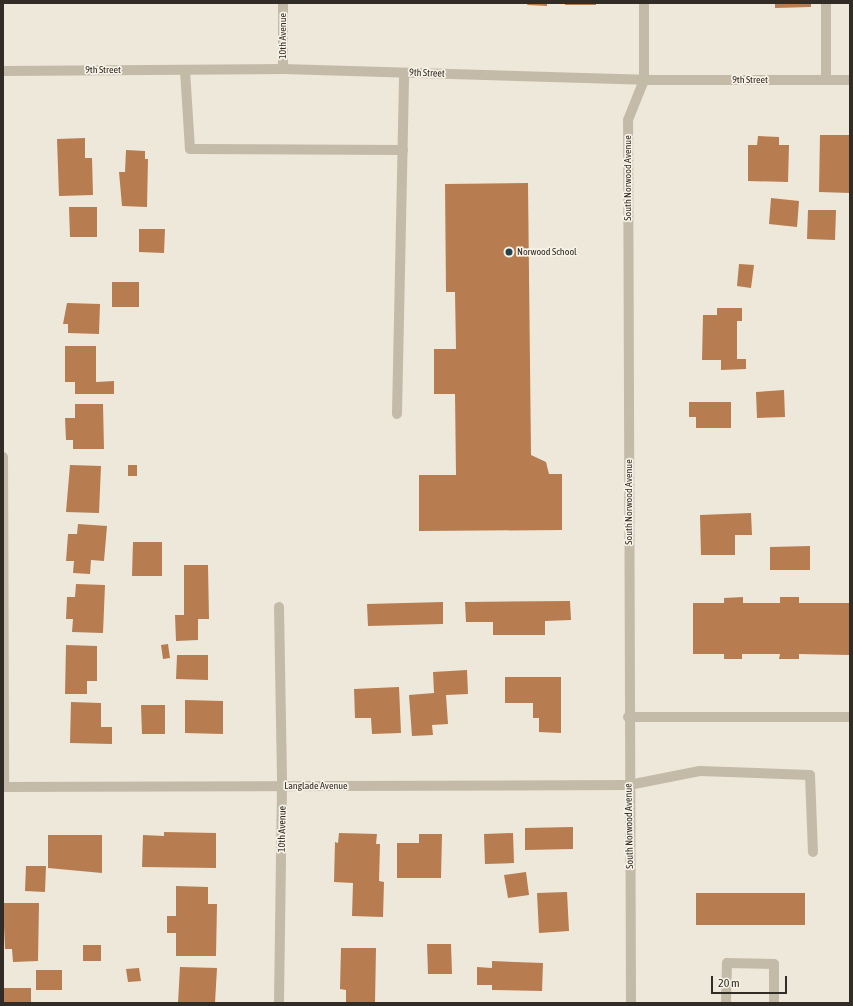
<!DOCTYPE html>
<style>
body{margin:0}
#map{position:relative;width:853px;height:1006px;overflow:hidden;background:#eee8da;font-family:"Asap Condensed",sans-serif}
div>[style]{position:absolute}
.building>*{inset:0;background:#b77c4f}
.minor>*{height:10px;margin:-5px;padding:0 5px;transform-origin:5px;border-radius:5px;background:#c4baa8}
.dots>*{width:11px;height:11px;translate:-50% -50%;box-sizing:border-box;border:2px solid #f6f2e6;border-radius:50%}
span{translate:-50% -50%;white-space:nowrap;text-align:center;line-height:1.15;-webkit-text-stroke:3.5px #f6f2e6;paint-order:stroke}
.street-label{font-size:10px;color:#322c27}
.poi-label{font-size:10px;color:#322c27}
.left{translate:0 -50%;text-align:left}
.frame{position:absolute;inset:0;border:4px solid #322c27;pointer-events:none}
.scale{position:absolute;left:711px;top:976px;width:76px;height:18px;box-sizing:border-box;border:2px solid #322c27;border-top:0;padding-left:5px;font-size:12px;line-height:14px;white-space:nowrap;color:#322c27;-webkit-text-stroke:3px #f6f2e6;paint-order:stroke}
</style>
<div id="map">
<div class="building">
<i style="clip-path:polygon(528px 3px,547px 3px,547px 6px,527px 5px)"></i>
<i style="clip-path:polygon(565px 3px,596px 3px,596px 5px,565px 5px)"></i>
<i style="clip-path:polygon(775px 3px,811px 3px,811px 7px,775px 8px)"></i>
<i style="clip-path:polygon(820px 135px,850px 135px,850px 193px,819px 192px)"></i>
<i style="clip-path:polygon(758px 136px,779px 137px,779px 145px,789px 145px,788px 182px,748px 181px,748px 145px,757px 145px)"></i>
<i style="clip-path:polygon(85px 138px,85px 158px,92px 158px,93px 195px,59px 196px,57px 139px)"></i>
<i style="clip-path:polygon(126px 150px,145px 151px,145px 159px,148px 159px,147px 207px,122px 206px,119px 172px,125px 172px)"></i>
<i style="clip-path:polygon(528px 183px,531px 455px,546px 462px,549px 474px,562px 474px,562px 530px,419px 531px,419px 475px,456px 475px,455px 394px,434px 394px,434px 349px,456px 349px,455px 292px,446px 292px,445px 184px)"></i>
<i style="clip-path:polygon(771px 198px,799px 201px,797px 227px,769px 224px)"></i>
<i style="clip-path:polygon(69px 207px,97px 207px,97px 237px,70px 237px)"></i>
<i style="clip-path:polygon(808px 210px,836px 210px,835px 240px,807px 239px)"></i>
<i style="clip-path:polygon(139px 229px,165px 229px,164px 253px,139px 252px)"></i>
<i style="clip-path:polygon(739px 264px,754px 265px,751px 288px,737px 286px)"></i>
<i style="clip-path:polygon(112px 282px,139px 282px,139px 307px,112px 307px)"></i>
<i style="clip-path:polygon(67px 303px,100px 304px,99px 334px,68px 333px,68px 324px,63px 324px)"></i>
<i style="clip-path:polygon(717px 308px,742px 308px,742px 321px,737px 321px,737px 359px,746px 359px,746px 369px,721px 370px,721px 360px,702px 360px,703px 315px,717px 315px)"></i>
<i style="clip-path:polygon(65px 346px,96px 346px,96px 382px,114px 381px,114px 394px,75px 394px,75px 382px,65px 382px)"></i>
<i style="clip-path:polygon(784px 390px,785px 417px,757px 418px,756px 392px)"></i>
<i style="clip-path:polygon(689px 402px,731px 402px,731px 428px,696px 428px,696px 417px,689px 417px)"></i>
<i style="clip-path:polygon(75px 404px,103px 404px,104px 449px,73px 449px,73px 440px,66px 440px,65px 418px,75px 418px)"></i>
<i style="clip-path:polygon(70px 465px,101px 466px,99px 513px,66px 512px)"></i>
<i style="clip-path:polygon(128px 465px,137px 465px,137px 476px,128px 476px)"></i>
<i style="clip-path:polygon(751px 513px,752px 535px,735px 535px,735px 555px,701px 555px,700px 515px)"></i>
<i style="clip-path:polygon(78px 524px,107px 526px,104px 561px,91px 560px,90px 574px,73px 573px,74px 561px,66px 561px,68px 534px,77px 534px)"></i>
<i style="clip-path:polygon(133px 542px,162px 542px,162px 576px,132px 576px)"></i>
<i style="clip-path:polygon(810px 546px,810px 570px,770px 570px,770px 547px)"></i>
<i style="clip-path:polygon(184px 565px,208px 565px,209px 619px,198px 619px,198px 640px,176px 641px,175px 615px,184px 615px)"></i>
<i style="clip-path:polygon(76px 584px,105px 585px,103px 633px,72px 632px,73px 619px,66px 619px,67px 597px,75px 597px)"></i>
<i style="clip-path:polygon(743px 597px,743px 603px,780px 603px,780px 597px,799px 597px,799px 603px,850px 603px,850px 655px,799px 654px,799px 659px,779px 659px,780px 654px,742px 654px,742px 659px,724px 659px,724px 654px,693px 654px,693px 603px,724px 603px,724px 598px)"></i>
<i style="clip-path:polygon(570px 601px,571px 620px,545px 621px,545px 635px,493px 635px,493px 622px,466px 622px,465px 602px)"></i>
<i style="clip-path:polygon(443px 602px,443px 624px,368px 626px,367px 604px)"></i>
<i style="clip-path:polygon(168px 644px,170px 658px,163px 659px,161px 645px)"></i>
<i style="clip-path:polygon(66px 645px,97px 646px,97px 681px,87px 681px,87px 694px,65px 694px)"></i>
<i style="clip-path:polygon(177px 655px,208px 655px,208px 680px,176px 679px)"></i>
<i style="clip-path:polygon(467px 670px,468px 694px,446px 695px,448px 724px,432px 725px,433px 735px,412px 736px,409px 695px,434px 693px,433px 672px)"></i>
<i style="clip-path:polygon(505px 677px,561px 677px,561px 733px,539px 732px,539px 718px,533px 718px,533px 703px,505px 703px)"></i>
<i style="clip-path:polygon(399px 687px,401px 733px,372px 734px,371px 718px,355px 718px,354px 689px)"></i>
<i style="clip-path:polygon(185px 700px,223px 701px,223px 734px,185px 733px)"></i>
<i style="clip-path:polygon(71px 702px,101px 703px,101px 727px,112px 727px,112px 744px,70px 743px)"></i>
<i style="clip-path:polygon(141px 705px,165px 705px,165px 734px,142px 734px)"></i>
<i style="clip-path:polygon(573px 827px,573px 849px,525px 850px,525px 828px)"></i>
<i style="clip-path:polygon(164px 832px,216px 833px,216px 868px,142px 867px,143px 835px,164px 836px)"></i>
<i style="clip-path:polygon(339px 833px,377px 834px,376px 844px,380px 844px,379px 881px,384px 882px,383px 917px,352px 916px,353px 883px,334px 882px,335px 842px,338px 843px)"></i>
<i style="clip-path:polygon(513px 833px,514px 863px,485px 864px,484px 834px)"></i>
<i style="clip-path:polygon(419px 834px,442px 834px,441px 878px,397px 878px,397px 843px,419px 843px)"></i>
<i style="clip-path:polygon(48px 835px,102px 835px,102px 873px,48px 868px)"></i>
<i style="clip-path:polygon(26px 866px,46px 866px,45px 892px,25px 891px)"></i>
<i style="clip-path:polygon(526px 872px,529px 895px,508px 898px,504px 875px)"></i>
<i style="clip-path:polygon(176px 886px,208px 887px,208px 904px,217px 904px,216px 956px,176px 956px,176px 933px,167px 933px,167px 916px,176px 916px)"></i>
<i style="clip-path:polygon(567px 892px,569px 931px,539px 933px,537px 893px)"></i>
<i style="clip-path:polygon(696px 893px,805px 893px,805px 925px,696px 925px)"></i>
<i style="clip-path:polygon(3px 903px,39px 903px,38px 961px,13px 962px,12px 949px,5px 949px)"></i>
<i style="clip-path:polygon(427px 944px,451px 944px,452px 974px,428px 974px)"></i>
<i style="clip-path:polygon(83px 945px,101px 945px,101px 961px,83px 961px)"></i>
<i style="clip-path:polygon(341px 948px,376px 948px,375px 1003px,346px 1003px,346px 990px,340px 989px)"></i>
<i style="clip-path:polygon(492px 961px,543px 963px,542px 991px,492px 990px,492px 985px,477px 985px,477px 967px,492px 968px)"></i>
<i style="clip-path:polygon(180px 967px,217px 968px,215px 1003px,178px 1003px)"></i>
<i style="clip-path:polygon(139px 968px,141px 981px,128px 982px,126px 969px)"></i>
<i style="clip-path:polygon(36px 970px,62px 970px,62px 990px,36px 990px)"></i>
<i style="clip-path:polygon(3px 988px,31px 988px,31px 1003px,3px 1003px)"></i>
</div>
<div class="minor">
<i style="left:283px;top:3px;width:66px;rotate:90deg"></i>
<i style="left:185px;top:70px;width:79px;rotate:86.4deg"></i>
<i style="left:190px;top:149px;width:213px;rotate:0.3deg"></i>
<i style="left:3px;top:71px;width:280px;rotate:-0.4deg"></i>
<i style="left:283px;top:69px;width:361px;rotate:1.7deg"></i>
<i style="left:644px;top:80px;width:206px"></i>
<i style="left:826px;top:80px;width:77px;rotate:-90deg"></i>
<i style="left:397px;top:414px;width:341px;rotate:-88.8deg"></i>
<i style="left:3px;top:457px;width:330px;rotate:89.8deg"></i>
<i style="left:279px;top:607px;width:179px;rotate:89deg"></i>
<i style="left:282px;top:786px;width:217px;rotate:90.8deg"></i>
<i style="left:628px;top:717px;width:222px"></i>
<i style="left:3px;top:787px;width:626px;rotate:-0.18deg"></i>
<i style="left:629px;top:785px;width:72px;rotate:-11.2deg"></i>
<i style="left:700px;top:771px;width:110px;rotate:2.1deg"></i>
<i style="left:810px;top:775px;width:77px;rotate:87.8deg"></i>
<i style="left:631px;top:1003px;width:883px;rotate:-90.19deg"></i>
<i style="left:628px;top:120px;width:43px;rotate:-68.2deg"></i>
<i style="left:644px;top:80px;width:77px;rotate:-90deg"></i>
<i style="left:726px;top:1003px;width:40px;rotate:-88.6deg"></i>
<i style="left:727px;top:963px;width:47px;rotate:1.2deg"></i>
<i style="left:774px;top:964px;width:39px;rotate:90deg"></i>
</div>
<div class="dots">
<i style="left:509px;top:252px;background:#22434e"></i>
</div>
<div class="street-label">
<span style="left:283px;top:36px;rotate:-90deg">10th Avenue</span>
<span style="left:103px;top:70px">9th Street</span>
<span style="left:427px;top:73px;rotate:2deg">9th Street</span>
<span style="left:750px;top:80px">9th Street</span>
<span style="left:628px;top:178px;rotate:-90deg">South Norwood Avenue</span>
<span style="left:629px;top:502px;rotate:-90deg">South Norwood Avenue</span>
<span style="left:316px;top:786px">Langlade Avenue</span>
<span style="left:629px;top:826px;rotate:-91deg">South Norwood Avenue</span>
<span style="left:282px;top:829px;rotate:-89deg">10th Avenue</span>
</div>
<div class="poi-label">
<span class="left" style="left:517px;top:252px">Norwood School</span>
</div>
<div class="frame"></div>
<div class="scale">20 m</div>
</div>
